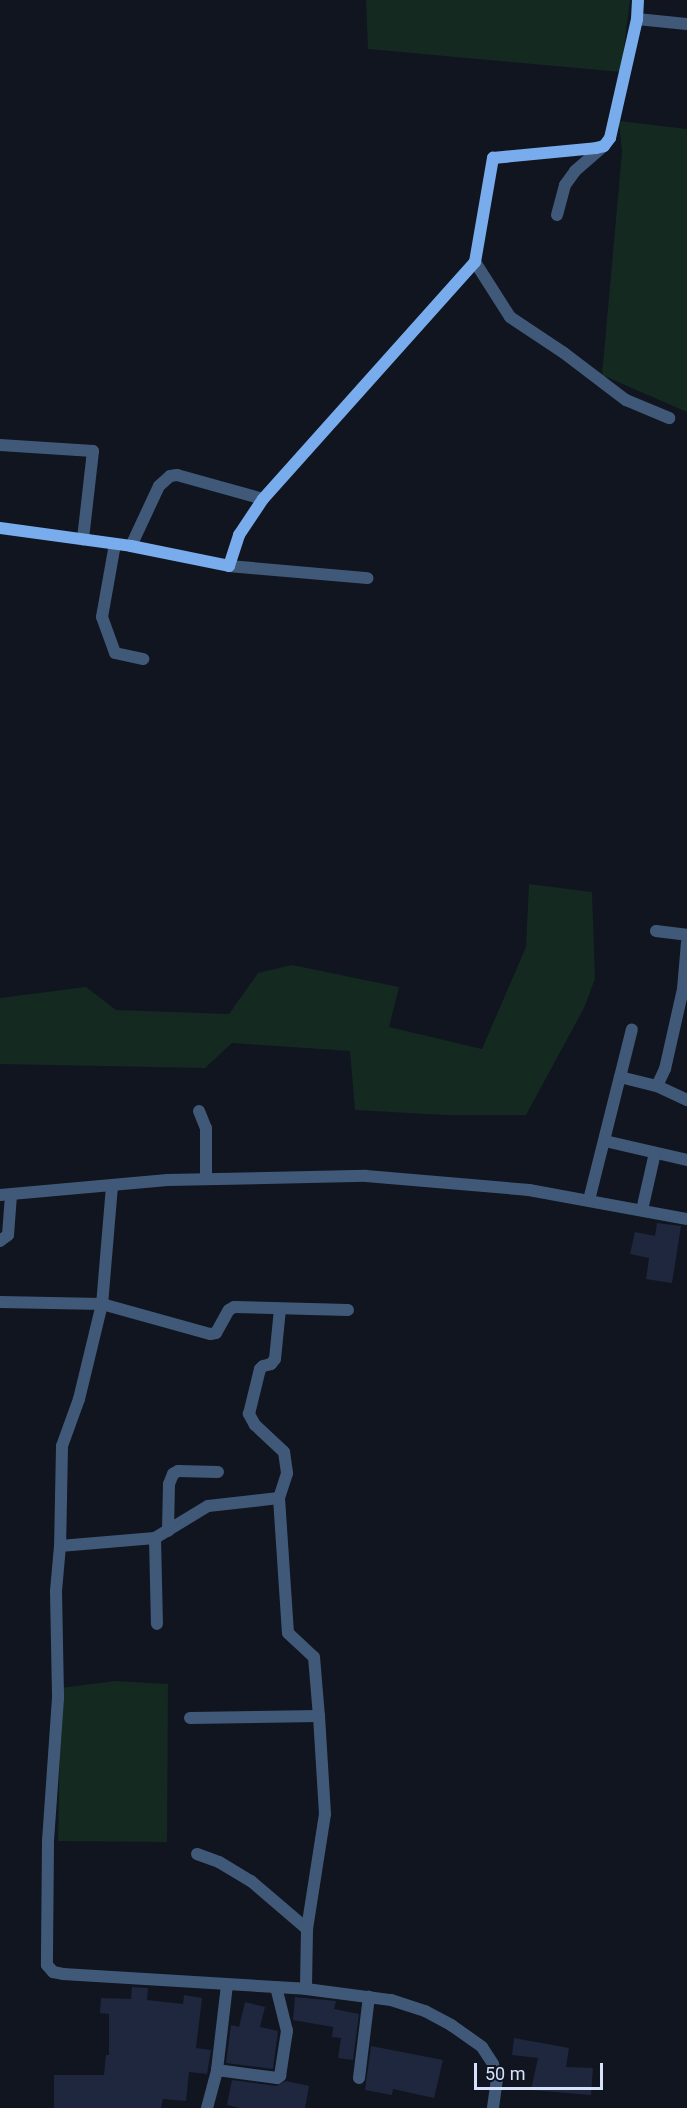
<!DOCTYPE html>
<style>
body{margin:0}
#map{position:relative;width:687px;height:2108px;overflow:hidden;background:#101520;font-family:Roboto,sans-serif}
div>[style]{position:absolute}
.green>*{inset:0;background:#14291f}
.building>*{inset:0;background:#1f273f}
.street>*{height:12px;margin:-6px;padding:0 6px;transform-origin:6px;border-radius:6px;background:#415979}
.secondary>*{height:12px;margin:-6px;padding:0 6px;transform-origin:6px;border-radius:6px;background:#78aced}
span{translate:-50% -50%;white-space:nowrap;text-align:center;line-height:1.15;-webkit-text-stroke:4.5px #101520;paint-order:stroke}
.scale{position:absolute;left:474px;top:2063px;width:129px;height:27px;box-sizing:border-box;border:3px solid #d5e2fa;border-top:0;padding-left:8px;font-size:18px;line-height:21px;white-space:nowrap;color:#d5e2fa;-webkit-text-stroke:4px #101520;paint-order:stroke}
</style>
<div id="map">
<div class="green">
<i style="clip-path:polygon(366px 0,630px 0,621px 72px,368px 49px)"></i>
<i style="clip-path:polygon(619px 121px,687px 129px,687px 412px,602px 375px,622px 152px)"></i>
<i style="clip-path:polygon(529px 884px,592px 892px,595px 979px,584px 1008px,526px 1115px,445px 1115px,355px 1110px,350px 1051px,232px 1043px,205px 1068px,0 1064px,0 998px,86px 987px,116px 1010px,229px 1014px,258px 973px,292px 965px,399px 987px,389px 1027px,482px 1049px,526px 947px)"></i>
<i style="clip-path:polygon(115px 1681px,168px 1684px,167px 1842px,58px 1841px,61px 1688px)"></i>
</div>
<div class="building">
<i style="clip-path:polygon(657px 1223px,681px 1226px,672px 1283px,646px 1279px,649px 1258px,630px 1254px,635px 1232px,655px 1236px)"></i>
<i style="clip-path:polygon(132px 1987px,148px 1988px,147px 2000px,183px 2004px,184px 1995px,202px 1998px,196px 2048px,211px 2050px,207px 2074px,189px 2072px,186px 2101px,163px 2099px,161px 2108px,54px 2108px,54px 2075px,104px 2075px,106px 2055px,109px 2055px,109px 2014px,100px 2013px,101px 1998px,131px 1999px)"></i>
<i style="clip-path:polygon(295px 1997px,336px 2001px,334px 2009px,359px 2014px,353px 2060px,338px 2058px,341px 2038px,332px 2037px,333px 2027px,293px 2020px)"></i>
<i style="clip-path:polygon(245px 2002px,265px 2007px,260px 2027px,278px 2031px,273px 2069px,226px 2063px,231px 2025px,239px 2027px)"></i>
<i style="clip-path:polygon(514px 2038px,569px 2048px,566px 2067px,593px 2068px,591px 2095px,531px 2090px,538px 2058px,512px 2055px)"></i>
<i style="clip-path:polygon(371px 2046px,443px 2060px,434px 2098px,393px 2089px,392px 2095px,365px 2090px)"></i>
<i style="clip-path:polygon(232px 2080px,276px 2086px,286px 2081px,309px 2086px,305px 2108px,240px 2108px,227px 2105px)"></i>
</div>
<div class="street">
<i style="left:637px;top:19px;width:50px;rotate:5.7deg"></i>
<i style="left:557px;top:215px;width:31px;rotate:-75deg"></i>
<i style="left:565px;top:185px;width:17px;rotate:-54deg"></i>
<i style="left:575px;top:171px;width:38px;rotate:-41deg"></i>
<i style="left:475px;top:262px;width:65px;rotate:57.5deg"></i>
<i style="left:510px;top:317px;width:65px;rotate:33.7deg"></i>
<i style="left:564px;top:353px;width:78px;rotate:37.2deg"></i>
<i style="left:626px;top:400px;width:47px;rotate:22.7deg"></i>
<i style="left:0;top:445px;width:93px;rotate:3.7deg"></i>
<i style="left:93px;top:451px;width:89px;rotate:96.5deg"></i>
<i style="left:115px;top:544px;width:74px;rotate:100.1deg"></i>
<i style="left:102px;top:617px;width:38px;rotate:70deg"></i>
<i style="left:115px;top:653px;width:29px;rotate:12deg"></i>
<i style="left:131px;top:546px;width:66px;rotate:-65deg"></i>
<i style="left:159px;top:486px;width:15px;rotate:-42deg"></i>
<i style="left:170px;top:476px;width:7px;rotate:-8deg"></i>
<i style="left:177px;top:475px;width:89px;rotate:15.6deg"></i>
<i style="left:229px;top:566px;width:139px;rotate:5deg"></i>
<i style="left:656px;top:931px;width:31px;rotate:7deg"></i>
<i style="left:683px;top:989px;width:47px;rotate:-85.1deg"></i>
<i style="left:620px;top:1077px;width:49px;rotate:-76deg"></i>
<i style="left:657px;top:1086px;width:33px;rotate:25deg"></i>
<i style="left:199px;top:1111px;width:18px;rotate:68deg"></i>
<i style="left:206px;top:1128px;width:51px;rotate:90deg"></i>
<i style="left:605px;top:1141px;width:84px;rotate:13deg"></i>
<i style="left:112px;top:1186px;width:118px;rotate:94.8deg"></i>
<i style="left:102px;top:1304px;width:98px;rotate:103.6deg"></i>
<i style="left:79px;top:1399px;width:50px;rotate:109.9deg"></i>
<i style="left:62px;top:1446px;width:100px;rotate:91.1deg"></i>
<i style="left:60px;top:1546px;width:45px;rotate:95.1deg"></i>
<i style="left:56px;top:1591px;width:107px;rotate:88.9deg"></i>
<i style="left:58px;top:1698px;width:142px;rotate:94deg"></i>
<i style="left:48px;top:1840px;width:125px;rotate:90.5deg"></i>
<i style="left:47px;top:1965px;width:9px;rotate:49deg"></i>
<i style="left:53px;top:1972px;width:10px;rotate:11deg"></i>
<i style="left:63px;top:1974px;width:243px;rotate:3.5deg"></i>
<i style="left:306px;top:1989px;width:86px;rotate:7.4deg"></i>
<i style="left:391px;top:2000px;width:36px;rotate:18deg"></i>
<i style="left:425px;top:2011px;width:30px;rotate:28deg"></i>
<i style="left:451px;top:2025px;width:38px;rotate:35deg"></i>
<i style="left:482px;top:2047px;width:20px;rotate:57deg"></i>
<i style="left:493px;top:2064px;width:16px;rotate:75deg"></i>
<i style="left:497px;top:2079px;width:29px;rotate:98deg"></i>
<i style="left:0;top:1195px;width:168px;rotate:-5.1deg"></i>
<i style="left:167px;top:1180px;width:199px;rotate:-1.2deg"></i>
<i style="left:366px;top:1176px;width:164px;rotate:4.9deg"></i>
<i style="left:529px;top:1190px;width:161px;rotate:10.4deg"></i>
<i style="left:589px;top:1200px;width:127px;rotate:-75.9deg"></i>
<i style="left:620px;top:1077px;width:38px;rotate:14deg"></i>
<i style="left:657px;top:1086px;width:19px;rotate:-65deg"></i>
<i style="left:665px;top:1069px;width:82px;rotate:-77.3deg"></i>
<i style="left:683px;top:989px;width:4px"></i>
<i style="left:642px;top:1210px;width:58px;rotate:-77.2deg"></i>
<i style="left:0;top:1241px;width:10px;rotate:-37deg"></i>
<i style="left:8px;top:1235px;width:40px;rotate:-85.7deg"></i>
<i style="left:0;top:1302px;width:102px;rotate:1.1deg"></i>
<i style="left:102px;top:1304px;width:112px;rotate:15.5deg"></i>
<i style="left:210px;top:1334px;width:6px;rotate:-9deg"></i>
<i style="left:216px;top:1333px;width:26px;rotate:-61deg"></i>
<i style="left:229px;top:1310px;width:6px;rotate:-31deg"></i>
<i style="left:234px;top:1307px;width:114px;rotate:1.5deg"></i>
<i style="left:279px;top:1498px;width:26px;rotate:-72deg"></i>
<i style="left:287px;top:1473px;width:21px;rotate:-98deg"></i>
<i style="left:284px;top:1452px;width:40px;rotate:-137deg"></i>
<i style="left:255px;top:1425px;width:13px;rotate:-119deg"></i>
<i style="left:249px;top:1414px;width:46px;rotate:-76.3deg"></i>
<i style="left:260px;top:1369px;width:4px;rotate:-45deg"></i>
<i style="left:263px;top:1366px;width:8px;rotate:-14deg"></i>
<i style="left:271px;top:1364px;width:6px;rotate:-51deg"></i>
<i style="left:275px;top:1359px;width:50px;rotate:-84.3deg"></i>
<i style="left:168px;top:1531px;width:47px;rotate:-88.8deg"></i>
<i style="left:169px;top:1484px;width:11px;rotate:-68deg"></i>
<i style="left:173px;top:1474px;width:6px;rotate:-31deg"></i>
<i style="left:178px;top:1471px;width:40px;rotate:1.4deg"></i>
<i style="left:155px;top:1538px;width:86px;rotate:88.7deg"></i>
<i style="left:60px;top:1546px;width:95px;rotate:-4.8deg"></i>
<i style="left:155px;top:1538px;width:62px;rotate:-31.1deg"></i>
<i style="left:208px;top:1506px;width:71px;rotate:-6.4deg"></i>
<i style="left:279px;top:1498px;width:135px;rotate:86.2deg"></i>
<i style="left:288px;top:1633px;width:35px;rotate:43deg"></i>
<i style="left:314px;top:1657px;width:59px;rotate:85.2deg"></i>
<i style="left:190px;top:1718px;width:129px;rotate:-0.9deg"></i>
<i style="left:319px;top:1716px;width:98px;rotate:86.5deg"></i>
<i style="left:325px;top:1814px;width:116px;rotate:98.9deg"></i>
<i style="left:197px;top:1854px;width:23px;rotate:20deg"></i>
<i style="left:219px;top:1862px;width:37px;rotate:31deg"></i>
<i style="left:251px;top:1881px;width:74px;rotate:40.6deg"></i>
<i style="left:307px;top:1929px;width:60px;rotate:91deg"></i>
<i style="left:217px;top:2070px;width:61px;rotate:7.6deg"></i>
<i style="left:277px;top:2078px;width:4px;rotate:-34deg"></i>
<i style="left:280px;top:2076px;width:46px;rotate:-81.2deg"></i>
<i style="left:287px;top:2031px;width:45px;rotate:-104deg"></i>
<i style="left:359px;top:2078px;width:82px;rotate:-83deg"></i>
<i style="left:207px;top:2108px;width:39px;rotate:-75deg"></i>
<i style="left:217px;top:2070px;width:86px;rotate:-83.3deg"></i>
</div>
<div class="secondary">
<i style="left:0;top:528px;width:132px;rotate:7.8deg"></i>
<i style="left:131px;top:546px;width:100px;rotate:11.5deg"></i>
<i style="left:229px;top:566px;width:33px;rotate:-72deg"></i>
<i style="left:239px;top:535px;width:43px;rotate:-56.3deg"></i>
<i style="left:263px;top:499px;width:318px;rotate:-48.2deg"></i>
<i style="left:475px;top:262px;width:106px;rotate:-80.2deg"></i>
<i style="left:493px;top:158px;width:103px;rotate:-5.5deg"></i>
<i style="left:596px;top:148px;width:8px;rotate:-14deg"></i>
<i style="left:604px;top:146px;width:10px;rotate:-53deg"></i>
<i style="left:610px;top:138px;width:122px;rotate:-77.2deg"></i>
<i style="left:637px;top:19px;width:19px;rotate:-87deg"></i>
</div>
<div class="scale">50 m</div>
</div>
